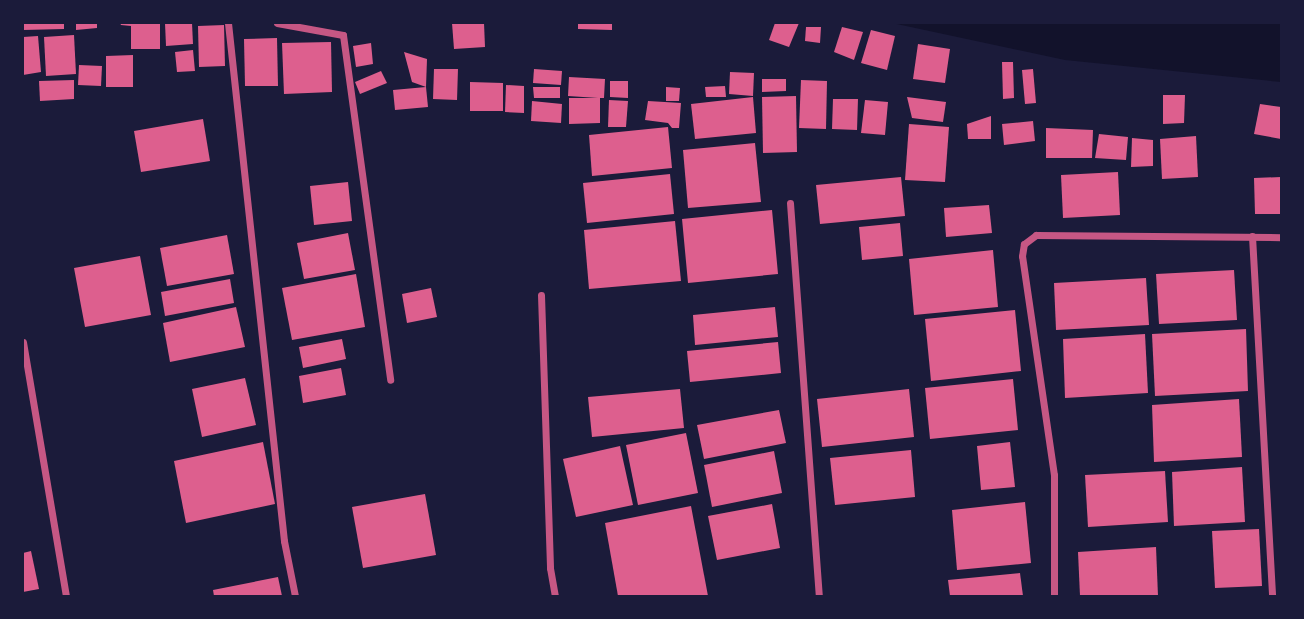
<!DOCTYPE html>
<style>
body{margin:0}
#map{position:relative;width:1304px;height:619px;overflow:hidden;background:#1b1b3a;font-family:"Roboto Condensed",sans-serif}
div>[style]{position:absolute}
.water>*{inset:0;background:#12122b}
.building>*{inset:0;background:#dd5f8e}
.minor>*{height:7px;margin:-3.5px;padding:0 3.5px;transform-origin:3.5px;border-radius:3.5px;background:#c65784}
span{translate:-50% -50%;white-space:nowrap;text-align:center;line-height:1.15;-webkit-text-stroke:7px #1b1b3a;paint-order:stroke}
.frame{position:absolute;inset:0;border:24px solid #1b1b3a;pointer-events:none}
</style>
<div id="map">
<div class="water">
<i style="clip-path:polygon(892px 23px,1281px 23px,1281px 82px,1065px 60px)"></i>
</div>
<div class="building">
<i style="clip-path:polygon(23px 23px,64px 23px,64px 29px,23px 30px)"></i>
<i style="clip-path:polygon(76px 23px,97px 23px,97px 28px,76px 30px)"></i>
<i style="clip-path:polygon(120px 23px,160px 23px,160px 49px,131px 49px,131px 26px,121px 25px)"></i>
<i style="clip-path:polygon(165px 23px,192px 23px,193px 44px,166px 46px)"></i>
<i style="clip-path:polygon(452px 23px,484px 23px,485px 47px,454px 49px)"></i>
<i style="clip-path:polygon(578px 23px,612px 23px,612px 30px,578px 29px)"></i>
<i style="clip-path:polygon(775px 23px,799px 23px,789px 47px,769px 40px)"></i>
<i style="clip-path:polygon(224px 25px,225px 66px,199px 67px,198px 26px)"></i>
<i style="clip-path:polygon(806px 27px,821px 27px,820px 43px,805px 41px)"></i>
<i style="clip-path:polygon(842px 27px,863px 32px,854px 60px,834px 52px)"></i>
<i style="clip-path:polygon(871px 30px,895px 36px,887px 70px,861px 63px)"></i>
<i style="clip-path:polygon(74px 35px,76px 74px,46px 76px,44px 37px)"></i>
<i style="clip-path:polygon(38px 36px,41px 72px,23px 75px,23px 37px)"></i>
<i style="clip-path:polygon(277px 38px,278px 86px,245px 86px,244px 39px)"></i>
<i style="clip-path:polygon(331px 42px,332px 92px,284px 94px,282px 43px)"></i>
<i style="clip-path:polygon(371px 43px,373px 64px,356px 67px,353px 46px)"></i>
<i style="clip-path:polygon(918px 44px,950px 49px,945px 83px,913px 79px)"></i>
<i style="clip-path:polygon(193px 50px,195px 71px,177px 72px,175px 52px)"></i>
<i style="clip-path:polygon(404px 52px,427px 59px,426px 87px,412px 82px)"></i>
<i style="clip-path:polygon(133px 55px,133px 87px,106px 87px,106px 56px)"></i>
<i style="clip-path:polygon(1002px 62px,1013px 62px,1014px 98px,1003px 99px)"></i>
<i style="clip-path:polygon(79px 65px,102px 66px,101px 86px,78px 85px)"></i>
<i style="clip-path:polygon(434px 69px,458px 69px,457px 100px,433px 99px)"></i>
<i style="clip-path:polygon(534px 69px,562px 71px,561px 85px,533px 83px)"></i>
<i style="clip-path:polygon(1033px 69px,1036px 103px,1025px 104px,1022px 70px)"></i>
<i style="clip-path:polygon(381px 71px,387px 83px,360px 94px,355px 82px)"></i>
<i style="clip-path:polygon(730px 72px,754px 73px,753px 96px,729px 94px)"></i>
<i style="clip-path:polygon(569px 77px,605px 79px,604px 98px,600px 98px,600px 123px,569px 124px,569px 98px,598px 98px,568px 96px)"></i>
<i style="clip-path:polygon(762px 79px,786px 79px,786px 91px,762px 92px)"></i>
<i style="clip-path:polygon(74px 80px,74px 99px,40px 101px,39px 81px)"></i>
<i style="clip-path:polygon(801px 80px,827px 81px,826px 129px,799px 128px)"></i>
<i style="clip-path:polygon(610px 81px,628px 81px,628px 98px,610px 97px)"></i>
<i style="clip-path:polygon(470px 82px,503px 83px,503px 111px,470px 111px)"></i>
<i style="clip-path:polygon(506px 85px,524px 86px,524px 113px,505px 112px)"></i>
<i style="clip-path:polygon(725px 86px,726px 97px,706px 97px,705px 87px)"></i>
<i style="clip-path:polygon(426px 87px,428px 107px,395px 110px,393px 90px)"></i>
<i style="clip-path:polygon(533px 87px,560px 87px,560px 98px,534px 98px)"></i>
<i style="clip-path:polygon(666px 87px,680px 88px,679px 101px,666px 101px)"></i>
<i style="clip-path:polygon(1163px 95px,1185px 95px,1184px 123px,1163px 124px)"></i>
<i style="clip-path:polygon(796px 96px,797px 152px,763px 153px,762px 97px)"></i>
<i style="clip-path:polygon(753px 97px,756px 133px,695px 139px,691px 104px)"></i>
<i style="clip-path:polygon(907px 97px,946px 102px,943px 122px,912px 118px)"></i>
<i style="clip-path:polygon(833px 99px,858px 99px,857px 130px,832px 129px)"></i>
<i style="clip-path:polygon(609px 100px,628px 101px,626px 127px,608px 127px)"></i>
<i style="clip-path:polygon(865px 100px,888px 102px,885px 135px,861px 133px)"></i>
<i style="clip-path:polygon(532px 101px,562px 104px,561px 123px,531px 121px)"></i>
<i style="clip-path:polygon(648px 101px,681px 103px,679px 128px,672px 128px,668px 123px,645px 120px)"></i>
<i style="clip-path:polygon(1260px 104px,1281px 107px,1281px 139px,1254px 134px)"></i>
<i style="clip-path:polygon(991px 116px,991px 139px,968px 139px,967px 124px)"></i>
<i style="clip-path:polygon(203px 119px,210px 161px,141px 172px,134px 131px)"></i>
<i style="clip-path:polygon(1033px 121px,1035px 141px,1004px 145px,1002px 124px)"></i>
<i style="clip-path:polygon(909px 124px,949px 127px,945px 182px,905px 180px)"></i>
<i style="clip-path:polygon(668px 127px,672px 168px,592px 176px,589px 135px)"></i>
<i style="clip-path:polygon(1046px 128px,1093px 130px,1092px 158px,1046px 158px)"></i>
<i style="clip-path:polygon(1099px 134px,1128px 137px,1126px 160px,1095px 158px)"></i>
<i style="clip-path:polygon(1196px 136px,1198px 177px,1162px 179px,1160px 139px)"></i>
<i style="clip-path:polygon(1132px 138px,1153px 140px,1153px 166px,1131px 167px)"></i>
<i style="clip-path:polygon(755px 143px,761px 202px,688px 208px,683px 150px)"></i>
<i style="clip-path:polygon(1118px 172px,1120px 215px,1063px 218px,1061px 175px)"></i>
<i style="clip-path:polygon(670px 174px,674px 214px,587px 223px,583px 183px)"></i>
<i style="clip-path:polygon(901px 177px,905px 216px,820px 224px,816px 185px)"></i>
<i style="clip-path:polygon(1281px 177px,1281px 214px,1255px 214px,1254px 178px)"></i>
<i style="clip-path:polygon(348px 182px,352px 221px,314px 225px,310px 186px)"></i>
<i style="clip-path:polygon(989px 205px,992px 233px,946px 237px,944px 208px)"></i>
<i style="clip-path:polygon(772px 210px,778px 274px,688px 283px,682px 219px)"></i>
<i style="clip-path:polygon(675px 221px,681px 281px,589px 289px,584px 230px)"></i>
<i style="clip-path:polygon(900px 223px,903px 256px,862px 260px,859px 227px)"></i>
<i style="clip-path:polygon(348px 233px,355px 270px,304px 279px,297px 243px)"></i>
<i style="clip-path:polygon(227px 235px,234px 274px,167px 286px,160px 248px)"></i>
<i style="clip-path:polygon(993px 250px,998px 307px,914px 315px,909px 259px)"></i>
<i style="clip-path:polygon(140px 256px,151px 315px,85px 327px,74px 268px)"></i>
<i style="clip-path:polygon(1234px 270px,1237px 320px,1159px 324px,1156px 274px)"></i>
<i style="clip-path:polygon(356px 274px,365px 327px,292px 340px,282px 288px)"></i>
<i style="clip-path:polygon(1146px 278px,1149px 325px,1056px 330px,1054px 283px)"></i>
<i style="clip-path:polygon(230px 279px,234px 303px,165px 316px,161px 292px)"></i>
<i style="clip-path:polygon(431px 288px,437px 317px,407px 323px,402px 294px)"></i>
<i style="clip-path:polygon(236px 307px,245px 347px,170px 362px,163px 323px)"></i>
<i style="clip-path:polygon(775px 307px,778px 337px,695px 345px,693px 315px)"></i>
<i style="clip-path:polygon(1015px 310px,1021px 371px,931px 381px,925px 319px)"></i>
<i style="clip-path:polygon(1246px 329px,1248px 391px,1155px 396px,1152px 334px)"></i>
<i style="clip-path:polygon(1145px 334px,1148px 393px,1065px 398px,1063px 339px)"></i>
<i style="clip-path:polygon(342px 339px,346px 359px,303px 368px,299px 347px)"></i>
<i style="clip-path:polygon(778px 342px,781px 373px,690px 382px,687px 351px)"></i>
<i style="clip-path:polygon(341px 368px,346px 395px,303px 403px,299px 376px)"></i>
<i style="clip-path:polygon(245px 378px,256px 425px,202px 437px,192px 389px)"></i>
<i style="clip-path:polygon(1013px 379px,1018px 430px,930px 439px,925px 388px)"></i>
<i style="clip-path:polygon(680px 389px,684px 428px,592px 437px,588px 397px)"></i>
<i style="clip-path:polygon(909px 389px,914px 437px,822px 447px,817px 399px)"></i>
<i style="clip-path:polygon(1239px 399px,1242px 457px,1154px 462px,1152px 405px)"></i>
<i style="clip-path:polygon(779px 410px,786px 443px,704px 459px,697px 425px)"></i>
<i style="clip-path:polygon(686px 433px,698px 493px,638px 505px,626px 445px)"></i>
<i style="clip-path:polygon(263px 442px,275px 504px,186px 523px,174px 461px)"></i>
<i style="clip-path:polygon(1010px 442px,1015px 487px,981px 490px,977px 446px)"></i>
<i style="clip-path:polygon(620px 446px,633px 505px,576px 517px,563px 459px)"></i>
<i style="clip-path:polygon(911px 450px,915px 497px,835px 505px,830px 458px)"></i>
<i style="clip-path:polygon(774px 451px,782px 493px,712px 507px,704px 465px)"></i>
<i style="clip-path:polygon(1242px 467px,1245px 522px,1174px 526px,1172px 472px)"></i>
<i style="clip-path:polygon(1165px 471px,1168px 522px,1088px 527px,1085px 475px)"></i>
<i style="clip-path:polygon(425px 494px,436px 555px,363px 568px,352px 507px)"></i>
<i style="clip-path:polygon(1025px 502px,1031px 563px,957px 570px,952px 510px)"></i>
<i style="clip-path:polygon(772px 504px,780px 548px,717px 560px,708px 516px)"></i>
<i style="clip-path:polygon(691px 506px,708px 596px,618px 596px,605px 523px)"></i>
<i style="clip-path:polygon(1259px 529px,1262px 586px,1215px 588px,1212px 531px)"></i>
<i style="clip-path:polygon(1156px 547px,1158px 596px,1080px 596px,1078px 552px)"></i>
<i style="clip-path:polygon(31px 551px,39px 589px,23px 592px,23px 553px)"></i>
<i style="clip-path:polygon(1020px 573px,1023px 596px,950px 596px,948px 580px)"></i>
<i style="clip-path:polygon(278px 577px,282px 596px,214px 596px,213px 590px)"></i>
</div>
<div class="minor">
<i style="left:228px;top:23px;width:521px;rotate:83.83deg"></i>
<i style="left:284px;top:541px;width:56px;rotate:78.7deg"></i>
<i style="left:277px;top:23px;width:67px;rotate:10.3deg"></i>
<i style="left:343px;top:35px;width:348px;rotate:82.2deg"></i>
<i style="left:790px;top:203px;width:394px;rotate:85.8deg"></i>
<i style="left:1252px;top:236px;width:361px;rotate:86.8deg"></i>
<i style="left:541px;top:295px;width:273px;rotate:88.1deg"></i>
<i style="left:550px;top:568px;width:28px;rotate:80deg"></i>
<i style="left:23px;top:342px;width:258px;rotate:80.4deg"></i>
<i style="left:1054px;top:596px;width:121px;rotate:-90deg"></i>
<i style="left:1054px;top:475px;width:221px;rotate:-98.3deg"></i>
<i style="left:1022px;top:256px;width:12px;rotate:-81deg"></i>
<i style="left:1024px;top:244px;width:15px;rotate:-37deg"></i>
<i style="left:1036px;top:235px;width:245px;rotate:0.5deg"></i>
</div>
<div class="frame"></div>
</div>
